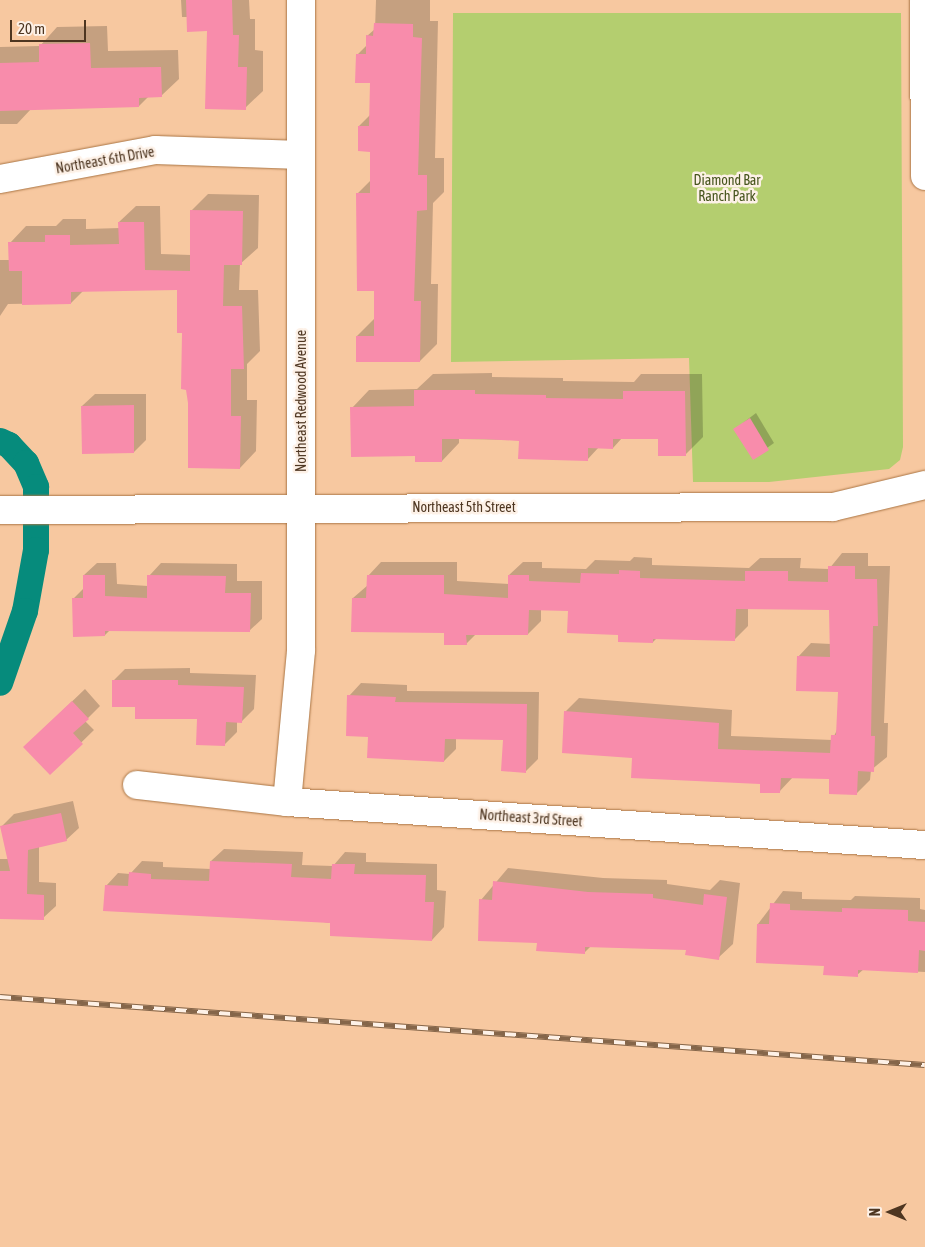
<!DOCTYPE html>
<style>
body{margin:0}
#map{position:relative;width:925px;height:1247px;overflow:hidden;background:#f7c8a0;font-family:"Asap Condensed",sans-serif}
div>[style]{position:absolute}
.green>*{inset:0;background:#b4ce6f}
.shadow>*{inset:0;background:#0003}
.canal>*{height:26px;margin:-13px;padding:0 13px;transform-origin:13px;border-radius:13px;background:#068b7c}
.building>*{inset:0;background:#f88cab}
.roads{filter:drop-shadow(0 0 1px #aa7544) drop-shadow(0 0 1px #aa7544)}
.minor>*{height:28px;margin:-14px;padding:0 14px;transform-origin:14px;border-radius:14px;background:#fff}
.rail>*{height:5.5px;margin-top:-2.75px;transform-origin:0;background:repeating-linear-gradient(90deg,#fdf1e7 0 11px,#85664a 0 22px);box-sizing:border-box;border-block:1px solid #85664a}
span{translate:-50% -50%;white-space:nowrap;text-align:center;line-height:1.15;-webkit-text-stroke:5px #fdf1e7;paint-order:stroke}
.street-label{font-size:14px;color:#4e3621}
.park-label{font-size:14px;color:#47551e}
.north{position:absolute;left:865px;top:1187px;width:50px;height:50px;-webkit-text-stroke:4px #fdf1e7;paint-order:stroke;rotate:270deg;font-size:14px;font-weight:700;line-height:20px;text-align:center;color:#4e3621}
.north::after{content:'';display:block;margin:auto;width:18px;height:22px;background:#4e3621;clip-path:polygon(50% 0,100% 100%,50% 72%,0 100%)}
.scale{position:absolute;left:10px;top:20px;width:76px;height:22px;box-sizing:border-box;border:2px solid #4e3621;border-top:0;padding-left:6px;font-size:15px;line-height:18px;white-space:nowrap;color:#4e3621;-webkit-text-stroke:4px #fdf1e7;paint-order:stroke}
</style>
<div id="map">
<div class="green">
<i style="clip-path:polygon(453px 13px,901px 13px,903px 447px,900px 460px,889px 469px,769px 482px,693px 482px,689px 358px,451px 362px)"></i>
</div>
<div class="shadow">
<i style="clip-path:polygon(181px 0,249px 0,250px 19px,255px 19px,255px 50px,263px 51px,263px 91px,245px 108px,208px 30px,188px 17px,182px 17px)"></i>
<i style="clip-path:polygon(376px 0,430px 0,430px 21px,438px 21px,435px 158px,444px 158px,444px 192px,433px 203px,431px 284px,438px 284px,437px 344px,420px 361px,357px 336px,375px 318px,375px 290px,357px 194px,371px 180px,371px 150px,359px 126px,370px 115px,371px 82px,357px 55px,367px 45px,367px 36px,375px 29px)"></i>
<i style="clip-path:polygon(107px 26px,108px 51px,178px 50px,179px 79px,161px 96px,149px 96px,139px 106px,31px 109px,17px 124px,0 124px,0 47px,40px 46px,57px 27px)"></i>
<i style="clip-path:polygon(208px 194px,259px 195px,258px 248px,240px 264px,239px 290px,258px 290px,260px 351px,247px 364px,247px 400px,257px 400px,256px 451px,240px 468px,190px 403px,178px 289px,83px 291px,71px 303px,8px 304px,0 316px,0 260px,10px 260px,10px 243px,26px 226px,56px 226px,63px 219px,86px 219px,86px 229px,120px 228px,119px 222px,136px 206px,160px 206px,161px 254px,191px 255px,192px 210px)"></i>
<i style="clip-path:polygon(492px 373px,492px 377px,563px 378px,563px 381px,634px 382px,641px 374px,702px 374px,703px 437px,686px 454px,659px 438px,622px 438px,613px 448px,599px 447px,587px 460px,520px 440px,459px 439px,459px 443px,442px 461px,416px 454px,352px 408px,369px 390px,417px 389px,433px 374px)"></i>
<i style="clip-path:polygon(95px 394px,146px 394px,146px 440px,134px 452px,82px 406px)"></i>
<i style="clip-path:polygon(756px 413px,774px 443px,753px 458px,735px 429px)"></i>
<i style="clip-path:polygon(842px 553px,868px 553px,868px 566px,890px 566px,884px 723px,888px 723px,887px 757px,871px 770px,870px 780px,857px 793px,830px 778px,793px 777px,779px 792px,761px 783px,634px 757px,565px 712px,579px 698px,732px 710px,731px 736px,832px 740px,837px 730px,839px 691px,798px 657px,811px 643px,831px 644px,830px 609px,748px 608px,748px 626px,735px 639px,657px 638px,653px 642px,619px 634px,569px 609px,541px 609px,541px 621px,528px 634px,477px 633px,466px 644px,445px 632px,353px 598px,368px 585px,368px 576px,381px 562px,457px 562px,457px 581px,509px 584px,509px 575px,523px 562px,542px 562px,542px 568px,586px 569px,595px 560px,630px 561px,634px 557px,652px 558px,652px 565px,749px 568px,760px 558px,801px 558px,800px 568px,829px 569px)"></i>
<i style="clip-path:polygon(97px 563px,116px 563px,117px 584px,148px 586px,149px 576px,161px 563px,237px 564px,237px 581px,262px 581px,262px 619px,249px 631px,110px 630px,105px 635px,74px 598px,84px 588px,84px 575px)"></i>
<i style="clip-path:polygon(190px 668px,190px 673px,256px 675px,254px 709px,242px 721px,237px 721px,237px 732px,225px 744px,199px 717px,136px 706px,113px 681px,125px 669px)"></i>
<i style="clip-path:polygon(361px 683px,407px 685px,407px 691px,539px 692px,538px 759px,526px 771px,504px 739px,456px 738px,456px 749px,444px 761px,369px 736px,349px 696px)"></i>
<i style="clip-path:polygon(85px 689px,100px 706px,85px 721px,94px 730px,50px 773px,37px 735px)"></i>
<i style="clip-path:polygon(73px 801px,79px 828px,66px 840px,39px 846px,39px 882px,56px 883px,56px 906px,43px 918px,0 918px,0 859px,8px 859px,2px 826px,14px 814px)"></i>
<i style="clip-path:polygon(224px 849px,303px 852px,302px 865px,333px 866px,345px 852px,366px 853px,366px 862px,437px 864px,437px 890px,446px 891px,444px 927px,432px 940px,106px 886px,118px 873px,130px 874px,142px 861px,163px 862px,163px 867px,211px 869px,211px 861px)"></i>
<i style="clip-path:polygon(508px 868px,603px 878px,667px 880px,667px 884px,710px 890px,720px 880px,740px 883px,733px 944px,718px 958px,687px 949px,591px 946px,584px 953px,538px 941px,481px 900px)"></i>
<i style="clip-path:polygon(783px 891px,802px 892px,802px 899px,851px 900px,855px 896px,920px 898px,920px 909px,925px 910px,925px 972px,864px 969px,857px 975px,825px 965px,758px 924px)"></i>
</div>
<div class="canal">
<i style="left:0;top:441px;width:10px;rotate:24deg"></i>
<i style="left:9px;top:445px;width:25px;rotate:47deg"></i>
<i style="left:26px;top:463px;width:26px;rotate:67deg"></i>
<i style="left:36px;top:487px;width:63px;rotate:90deg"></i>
<i style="left:36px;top:550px;width:62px;rotate:100.2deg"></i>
<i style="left:25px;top:611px;width:76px;rotate:109.1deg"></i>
</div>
<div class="building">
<i style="clip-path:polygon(186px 0,232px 0,233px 35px,239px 35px,238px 67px,247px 67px,246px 110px,205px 109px,207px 31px,187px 32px)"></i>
<i style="clip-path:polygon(374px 23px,413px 24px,413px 37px,422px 38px,418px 175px,427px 175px,427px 210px,417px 211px,414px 301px,421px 301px,420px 362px,356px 362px,356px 336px,374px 336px,374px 291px,357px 291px,356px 193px,370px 193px,370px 152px,358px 151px,358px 126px,369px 126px,370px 83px,355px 83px,356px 54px,366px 54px,366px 35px,373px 36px)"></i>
<i style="clip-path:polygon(90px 43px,91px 68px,161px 67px,162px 97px,139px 98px,139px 107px,0 111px,0 63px,39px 62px,39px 44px)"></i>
<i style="clip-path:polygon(190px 210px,243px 211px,242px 265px,224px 265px,223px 306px,242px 306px,244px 369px,231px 369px,231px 416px,241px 416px,240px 469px,188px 468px,188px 403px,186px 390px,181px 389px,182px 333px,177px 333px,177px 290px,71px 292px,71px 304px,22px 305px,22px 271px,9px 271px,8px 242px,45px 242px,45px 235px,70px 235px,70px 245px,119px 244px,118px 222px,144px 222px,145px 270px,190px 271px)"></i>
<i style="clip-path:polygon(414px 390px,475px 390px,475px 394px,546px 395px,546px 398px,623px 399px,623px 391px,685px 391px,686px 456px,658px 456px,658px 439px,613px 439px,613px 449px,588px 448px,588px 461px,518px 459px,519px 441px,484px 439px,442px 439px,442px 462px,415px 462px,415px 456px,351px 457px,350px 407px,414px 406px)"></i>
<i style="clip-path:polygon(134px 405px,134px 453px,82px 454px,81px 406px)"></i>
<i style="clip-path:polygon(750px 418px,769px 450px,753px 460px,733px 429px)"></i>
<i style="clip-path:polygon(828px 566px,855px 566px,855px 579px,877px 579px,878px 626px,873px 626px,871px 736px,875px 736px,874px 772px,858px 771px,857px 795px,829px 794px,829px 779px,781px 778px,780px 793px,760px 793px,760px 784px,631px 778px,632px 758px,562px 753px,564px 711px,719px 723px,718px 749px,830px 753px,831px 735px,836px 735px,838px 692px,796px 691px,797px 656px,830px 657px,829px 610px,736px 609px,735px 641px,653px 639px,653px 643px,618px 642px,618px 635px,567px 633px,568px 611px,529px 610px,528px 635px,466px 635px,467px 645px,444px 645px,444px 633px,351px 632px,352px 598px,366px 598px,367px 575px,444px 575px,444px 594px,508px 598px,508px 575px,529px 575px,529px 581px,580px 583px,581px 573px,619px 574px,619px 570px,640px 571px,640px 578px,745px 581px,745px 571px,788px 571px,788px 581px,828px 582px)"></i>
<i style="clip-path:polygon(83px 575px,105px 575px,105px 596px,147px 598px,147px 575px,226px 576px,225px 593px,251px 593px,250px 632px,105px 631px,105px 636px,73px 637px,72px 598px,83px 598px)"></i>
<i style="clip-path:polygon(112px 680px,178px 680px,178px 685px,244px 687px,242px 723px,226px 722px,225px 746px,196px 745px,197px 719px,135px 719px,135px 707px,112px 707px)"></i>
<i style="clip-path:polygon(347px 695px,396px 697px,395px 702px,527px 704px,526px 773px,501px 771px,503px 740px,445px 739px,444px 762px,367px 758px,368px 737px,346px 736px)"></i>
<i style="clip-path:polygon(72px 701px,89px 719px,73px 733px,83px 744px,50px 775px,23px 747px)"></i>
<i style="clip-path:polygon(61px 813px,67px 841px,28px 850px,27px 894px,44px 895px,44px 920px,0 919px,0 871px,10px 871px,0 826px)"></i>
<i style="clip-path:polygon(210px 861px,292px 864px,291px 877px,331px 879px,332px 864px,355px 864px,354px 874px,426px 875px,425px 902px,434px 902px,432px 941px,330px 936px,330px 923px,103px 911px,105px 885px,128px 886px,129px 872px,151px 874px,151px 879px,209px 881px)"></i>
<i style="clip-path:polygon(493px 881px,588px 892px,653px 894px,653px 898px,703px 905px,704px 894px,727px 897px,719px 960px,685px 955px,686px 950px,585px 947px,585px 954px,536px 951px,537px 943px,478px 941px,479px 899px,492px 900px)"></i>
<i style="clip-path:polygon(770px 903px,790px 904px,790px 910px,842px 912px,842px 908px,908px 910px,908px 921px,925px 922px,925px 951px,919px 950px,918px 973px,858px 970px,858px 977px,823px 975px,824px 966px,756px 963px,757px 924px,769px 924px)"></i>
</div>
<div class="roads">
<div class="minor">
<i style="left:924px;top:0;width:176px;rotate:89.7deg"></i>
<i style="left:0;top:179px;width:158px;rotate:-10.6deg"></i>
<i style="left:155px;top:150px;width:146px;rotate:2deg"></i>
<i style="left:0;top:510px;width:833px;rotate:-0.21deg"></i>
<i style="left:833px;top:507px;width:95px;rotate:-13.4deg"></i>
<i style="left:137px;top:785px;width:151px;rotate:6.5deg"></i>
<i style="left:287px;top:802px;width:639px;rotate:3.86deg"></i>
<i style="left:287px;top:802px;width:153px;rotate:-84.7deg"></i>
<i style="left:301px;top:650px;width:650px;rotate:-90deg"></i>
</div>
</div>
<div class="rail">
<i style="left:0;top:997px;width:927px;rotate:4.2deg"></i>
</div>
<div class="street-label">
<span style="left:105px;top:160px;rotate:-10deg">Northeast 6th Drive</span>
<span style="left:301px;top:401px;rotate:-90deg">Northeast Redwood Avenue</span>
<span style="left:464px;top:507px">Northeast 5th Street</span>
<span style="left:531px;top:818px;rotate:4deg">Northeast 3rd Street</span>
</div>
<div class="park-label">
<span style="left:727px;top:188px">Diamond Bar<br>Ranch Park</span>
</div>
<div class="north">N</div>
<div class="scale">20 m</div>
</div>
